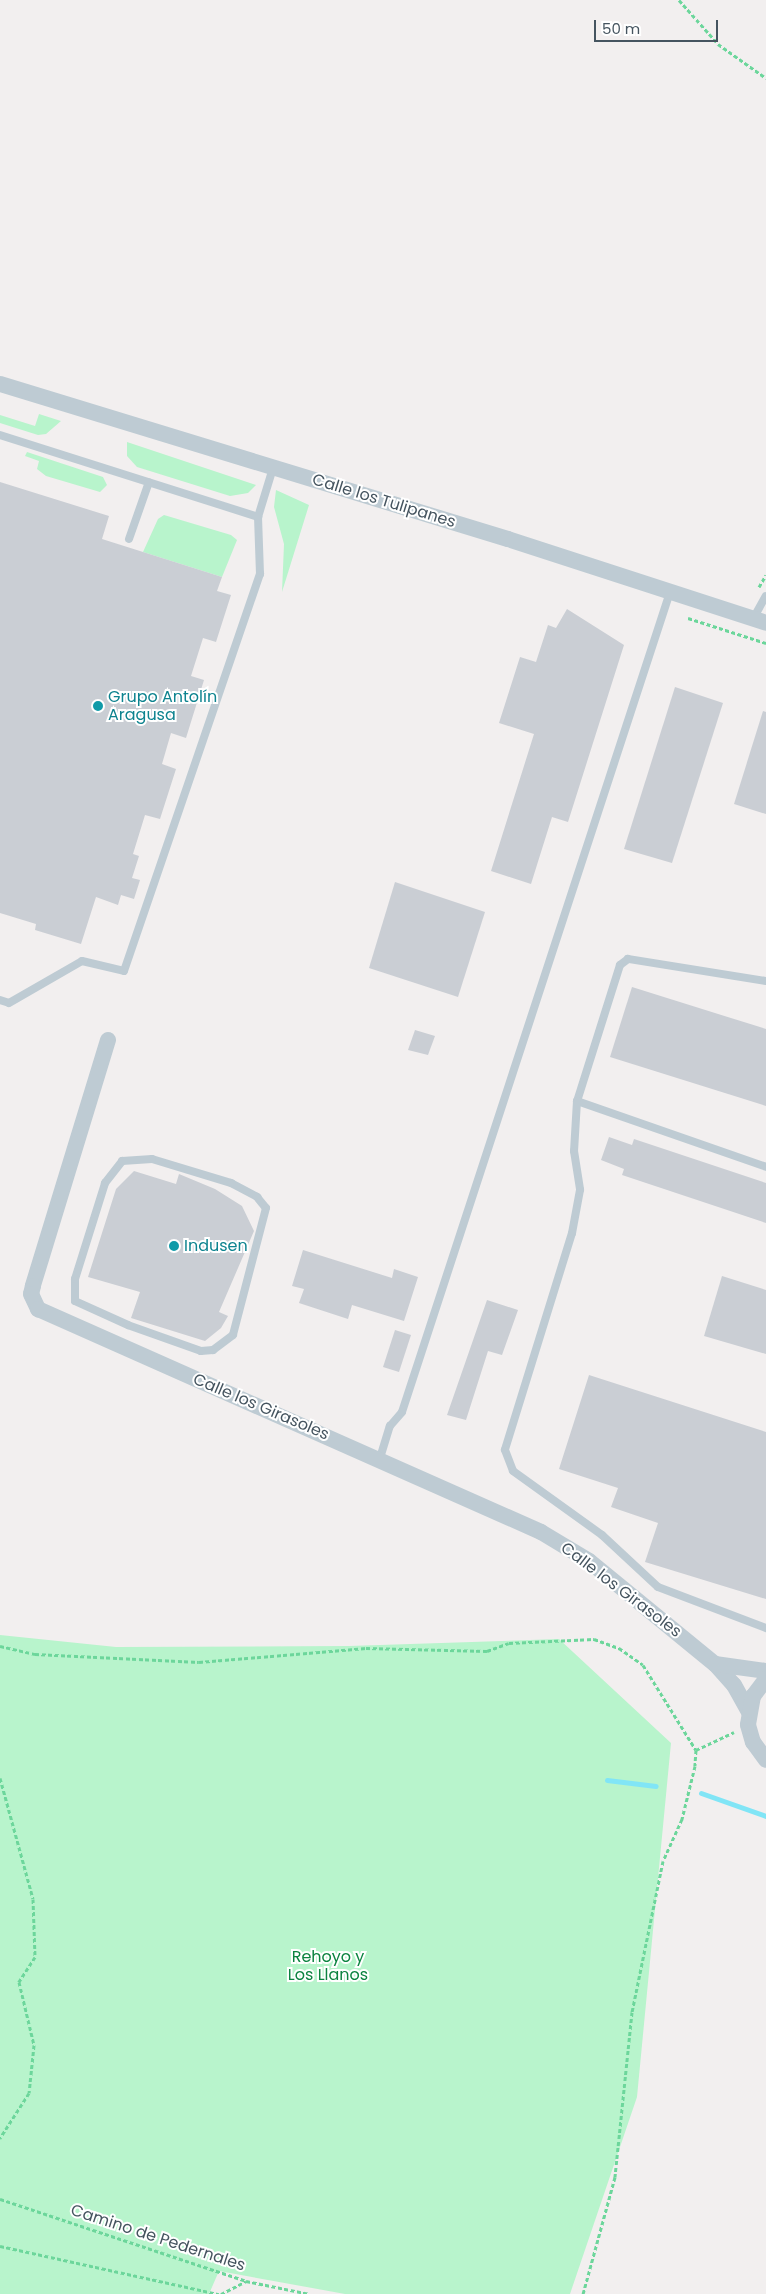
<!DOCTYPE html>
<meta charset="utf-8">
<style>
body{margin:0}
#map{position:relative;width:766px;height:2294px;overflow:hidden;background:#f2efef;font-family:Poppins,sans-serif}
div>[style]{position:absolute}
.green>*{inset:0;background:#b8f4cc}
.stream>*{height:5px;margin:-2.5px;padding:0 2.5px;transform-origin:2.5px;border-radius:2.5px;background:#81e5f6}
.building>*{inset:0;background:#caced4}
.path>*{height:3px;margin-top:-1.5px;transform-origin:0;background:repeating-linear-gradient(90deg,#6cd69b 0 4px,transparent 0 6.5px)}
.lane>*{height:8px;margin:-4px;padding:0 4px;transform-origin:4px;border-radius:4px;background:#becbd3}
.street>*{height:16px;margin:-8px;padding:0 8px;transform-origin:8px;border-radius:8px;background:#becbd3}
.dots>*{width:14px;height:14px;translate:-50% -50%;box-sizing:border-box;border:2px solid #fff;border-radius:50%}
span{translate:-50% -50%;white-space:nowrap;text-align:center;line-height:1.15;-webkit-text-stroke:4px #fff;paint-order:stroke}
.street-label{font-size:16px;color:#45545f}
.culture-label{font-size:16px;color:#0d838f}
.left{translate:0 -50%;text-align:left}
.park-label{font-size:16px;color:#0c8340}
.scale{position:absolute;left:594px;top:20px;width:124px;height:22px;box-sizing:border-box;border:2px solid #45545f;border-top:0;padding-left:6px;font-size:15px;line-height:18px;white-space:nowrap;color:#45545f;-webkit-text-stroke:4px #fff;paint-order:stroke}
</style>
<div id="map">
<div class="green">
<i style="clip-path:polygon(39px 414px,61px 421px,46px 434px,38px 435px,0 423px,0 415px,35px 426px)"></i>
<i style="clip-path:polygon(127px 442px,256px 485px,248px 493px,230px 496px,137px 467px,127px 456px)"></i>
<i style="clip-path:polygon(27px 452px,103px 477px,107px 485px,100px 492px,46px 476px,37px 469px,39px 461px,25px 456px)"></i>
<i style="clip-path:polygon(276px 490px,309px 505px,282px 592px,284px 544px,274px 507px)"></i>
<i style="clip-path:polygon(164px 515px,231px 535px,237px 540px,222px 577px,143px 552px,158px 519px)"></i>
<i style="clip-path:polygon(0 1635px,116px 1647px,349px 1646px,559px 1639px,671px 1743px,637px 2097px,570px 2294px,345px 2294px,219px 2271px,209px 2294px,0 2294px)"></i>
</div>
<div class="stream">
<i style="left:607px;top:1780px;width:49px;rotate:7deg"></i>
<i style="left:701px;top:1793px;width:69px;rotate:19.5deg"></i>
</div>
<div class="building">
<i style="clip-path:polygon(0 482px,109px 516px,102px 539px,222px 577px,217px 591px,231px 595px,216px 642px,203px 638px,191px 676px,204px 680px,186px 738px,171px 733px,162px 764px,176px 769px,160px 819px,145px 815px,133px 854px,139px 856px,132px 878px,140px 880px,134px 899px,121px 895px,118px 905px,96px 897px,81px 944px,35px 930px,36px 924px,0 913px)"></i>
<i style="clip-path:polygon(567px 609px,624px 645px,568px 822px,552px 817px,531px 884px,491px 871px,534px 734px,499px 723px,520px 657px,536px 662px,548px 625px,556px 628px)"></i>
<i style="clip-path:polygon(675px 687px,723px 703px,672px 863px,624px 849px)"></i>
<i style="clip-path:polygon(763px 711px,766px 712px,766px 814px,734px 804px)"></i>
<i style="clip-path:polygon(395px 882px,485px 912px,458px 997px,369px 968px)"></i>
<i style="clip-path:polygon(632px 987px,766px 1029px,766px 1106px,610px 1057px)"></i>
<i style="clip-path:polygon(415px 1030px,435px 1036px,428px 1055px,408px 1050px)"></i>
<i style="clip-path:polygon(609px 1137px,632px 1145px,634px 1139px,766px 1183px,766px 1223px,622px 1175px,624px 1169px,601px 1160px)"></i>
<i style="clip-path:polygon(134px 1171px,176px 1184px,179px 1174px,215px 1189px,242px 1206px,254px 1231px,219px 1312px,228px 1316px,221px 1328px,205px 1341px,131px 1318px,140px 1292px,88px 1277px,116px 1189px)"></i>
<i style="clip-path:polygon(303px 1250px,392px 1278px,394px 1269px,418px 1277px,404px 1321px,352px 1305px,348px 1319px,299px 1303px,304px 1289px,292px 1286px)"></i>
<i style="clip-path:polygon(722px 1276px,766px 1290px,766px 1354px,704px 1336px)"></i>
<i style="clip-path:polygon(487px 1300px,518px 1310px,502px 1355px,488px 1351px,466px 1420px,447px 1415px)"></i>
<i style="clip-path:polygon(395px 1330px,411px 1335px,399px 1372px,383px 1367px)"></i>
<i style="clip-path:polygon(589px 1375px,766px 1432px,766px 1599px,645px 1562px,658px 1523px,611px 1507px,618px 1488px,559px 1469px)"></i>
</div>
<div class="path">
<i style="left:679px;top:0;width:59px;rotate:48.4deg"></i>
<i style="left:718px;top:44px;width:59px;rotate:35.3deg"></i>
<i style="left:759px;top:587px;width:14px;rotate:-60deg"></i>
<i style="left:688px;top:618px;width:82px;rotate:17.8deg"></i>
<i style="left:0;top:1646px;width:36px;rotate:13deg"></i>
<i style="left:35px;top:1654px;width:164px;rotate:2.8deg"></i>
<i style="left:199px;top:1662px;width:168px;rotate:-4.8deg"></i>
<i style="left:366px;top:1648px;width:121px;rotate:1.4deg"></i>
<i style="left:487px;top:1651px;width:23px;rotate:-20deg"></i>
<i style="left:509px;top:1643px;width:85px;rotate:-2.7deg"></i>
<i style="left:594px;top:1639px;width:27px;rotate:20deg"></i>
<i style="left:619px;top:1648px;width:29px;rotate:35deg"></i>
<i style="left:643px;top:1665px;width:100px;rotate:58.1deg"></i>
<i style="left:696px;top:1750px;width:16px;rotate:94deg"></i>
<i style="left:695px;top:1766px;width:55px;rotate:103.8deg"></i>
<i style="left:682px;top:1819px;width:46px;rotate:114.3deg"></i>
<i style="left:663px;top:1861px;width:154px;rotate:101.6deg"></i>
<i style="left:632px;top:2012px;width:166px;rotate:95.9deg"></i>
<i style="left:615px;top:2177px;width:121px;rotate:105.3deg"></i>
<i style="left:696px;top:1750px;width:42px;rotate:-25.3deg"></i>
<i style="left:0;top:1778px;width:125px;rotate:74.7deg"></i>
<i style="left:33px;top:1899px;width:58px;rotate:88deg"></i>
<i style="left:35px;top:1957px;width:30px;rotate:123deg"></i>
<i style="left:19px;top:1982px;width:65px;rotate:76.6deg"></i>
<i style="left:34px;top:2045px;width:48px;rotate:95.9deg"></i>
<i style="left:29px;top:2093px;width:54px;rotate:122.8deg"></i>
<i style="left:0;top:2199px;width:259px;rotate:18.4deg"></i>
<i style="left:246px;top:2281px;width:65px;rotate:11.5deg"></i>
<i style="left:0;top:2246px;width:224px;rotate:12.4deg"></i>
<i style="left:221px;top:2294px;width:28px;rotate:-27deg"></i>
</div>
<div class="lane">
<i style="left:0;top:435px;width:271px;rotate:17.6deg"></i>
<i style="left:129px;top:539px;width:60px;rotate:-70.7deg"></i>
<i style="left:753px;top:619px;width:26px;rotate:-61deg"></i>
<i style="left:766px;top:981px;width:140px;rotate:-170.9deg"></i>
<i style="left:628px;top:959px;width:10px;rotate:143deg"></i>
<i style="left:620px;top:965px;width:143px;rotate:107.5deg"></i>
<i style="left:577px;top:1101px;width:200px;rotate:19.2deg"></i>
<i style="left:0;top:1000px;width:9px;rotate:18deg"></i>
<i style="left:9px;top:1003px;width:84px;rotate:-29.9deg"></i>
<i style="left:82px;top:961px;width:43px;rotate:13.4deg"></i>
<i style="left:124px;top:971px;width:420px;rotate:-71.1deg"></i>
<i style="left:260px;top:574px;width:57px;rotate:-92deg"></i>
<i style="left:258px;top:517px;width:51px;rotate:-73deg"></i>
<i style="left:577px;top:1101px;width:50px;rotate:93.4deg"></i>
<i style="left:574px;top:1151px;width:39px;rotate:81deg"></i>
<i style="left:580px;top:1190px;width:44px;rotate:100.5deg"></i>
<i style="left:572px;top:1233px;width:227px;rotate:107.2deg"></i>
<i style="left:505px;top:1450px;width:22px;rotate:69deg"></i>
<i style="left:513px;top:1471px;width:110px;rotate:35.7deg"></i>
<i style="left:602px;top:1535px;width:76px;rotate:42.9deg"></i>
<i style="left:658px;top:1587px;width:116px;rotate:20.8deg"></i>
<i style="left:152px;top:1159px;width:83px;rotate:16.9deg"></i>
<i style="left:231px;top:1183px;width:30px;rotate:28deg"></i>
<i style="left:257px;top:1197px;width:14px;rotate:51deg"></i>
<i style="left:266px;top:1208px;width:131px;rotate:104.6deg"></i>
<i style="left:233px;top:1335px;width:25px;rotate:143deg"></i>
<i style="left:213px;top:1350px;width:12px;rotate:175deg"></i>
<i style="left:201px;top:1351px;width:77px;rotate:-160.4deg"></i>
<i style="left:128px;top:1325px;width:58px;rotate:-155.6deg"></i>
<i style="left:75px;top:1301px;width:22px;rotate:-90deg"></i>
<i style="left:75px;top:1279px;width:101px;rotate:-72.6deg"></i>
<i style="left:105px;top:1183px;width:28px;rotate:-52deg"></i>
<i style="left:122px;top:1161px;width:30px;rotate:-4deg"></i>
<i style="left:380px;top:1458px;width:34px;rotate:-73deg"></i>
<i style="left:390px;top:1426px;width:18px;rotate:-49deg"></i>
<i style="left:402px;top:1412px;width:863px;rotate:-71.9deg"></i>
</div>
<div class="street">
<i style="left:0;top:384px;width:531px;rotate:16.97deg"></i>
<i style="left:508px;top:539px;width:271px;rotate:18deg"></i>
<i style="left:108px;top:1040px;width:257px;rotate:107deg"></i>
<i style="left:33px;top:1286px;width:8px;rotate:104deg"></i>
<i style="left:31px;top:1294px;width:17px;rotate:65deg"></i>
<i style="left:38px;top:1309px;width:550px;rotate:23.91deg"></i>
<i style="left:541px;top:1532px;width:56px;rotate:31.1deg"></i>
<i style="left:589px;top:1561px;width:163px;rotate:39.3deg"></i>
<i style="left:715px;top:1664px;width:28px;rotate:48deg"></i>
<i style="left:734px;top:1685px;width:31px;rotate:61deg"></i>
<i style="left:715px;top:1664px;width:51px;rotate:7.8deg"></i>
<i style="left:766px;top:1679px;width:21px;rotate:127deg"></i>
<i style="left:753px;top:1696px;width:29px;rotate:100deg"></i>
<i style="left:748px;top:1725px;width:18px;rotate:74deg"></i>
<i style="left:753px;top:1742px;width:22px;rotate:54deg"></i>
</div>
<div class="dots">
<i style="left:98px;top:706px;background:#0f9aa8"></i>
<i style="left:174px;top:1246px;background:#0f9aa8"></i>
</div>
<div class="street-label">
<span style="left:384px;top:501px;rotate:17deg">Calle los Tulipanes</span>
<span style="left:261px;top:1407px;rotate:23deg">Calle los Girasoles</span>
<span style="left:621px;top:1590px;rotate:37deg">Calle los Girasoles</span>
<span style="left:158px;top:2238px;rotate:18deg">Camino de Pedernales</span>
</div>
<div class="culture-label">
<span class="left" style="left:108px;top:706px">Grupo Antolín<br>Aragusa</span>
<span class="left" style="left:184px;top:1246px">Indusen</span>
</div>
<div class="park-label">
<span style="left:328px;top:1966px">Rehoyo y<br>Los Llanos</span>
</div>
<div class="scale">50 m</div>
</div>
